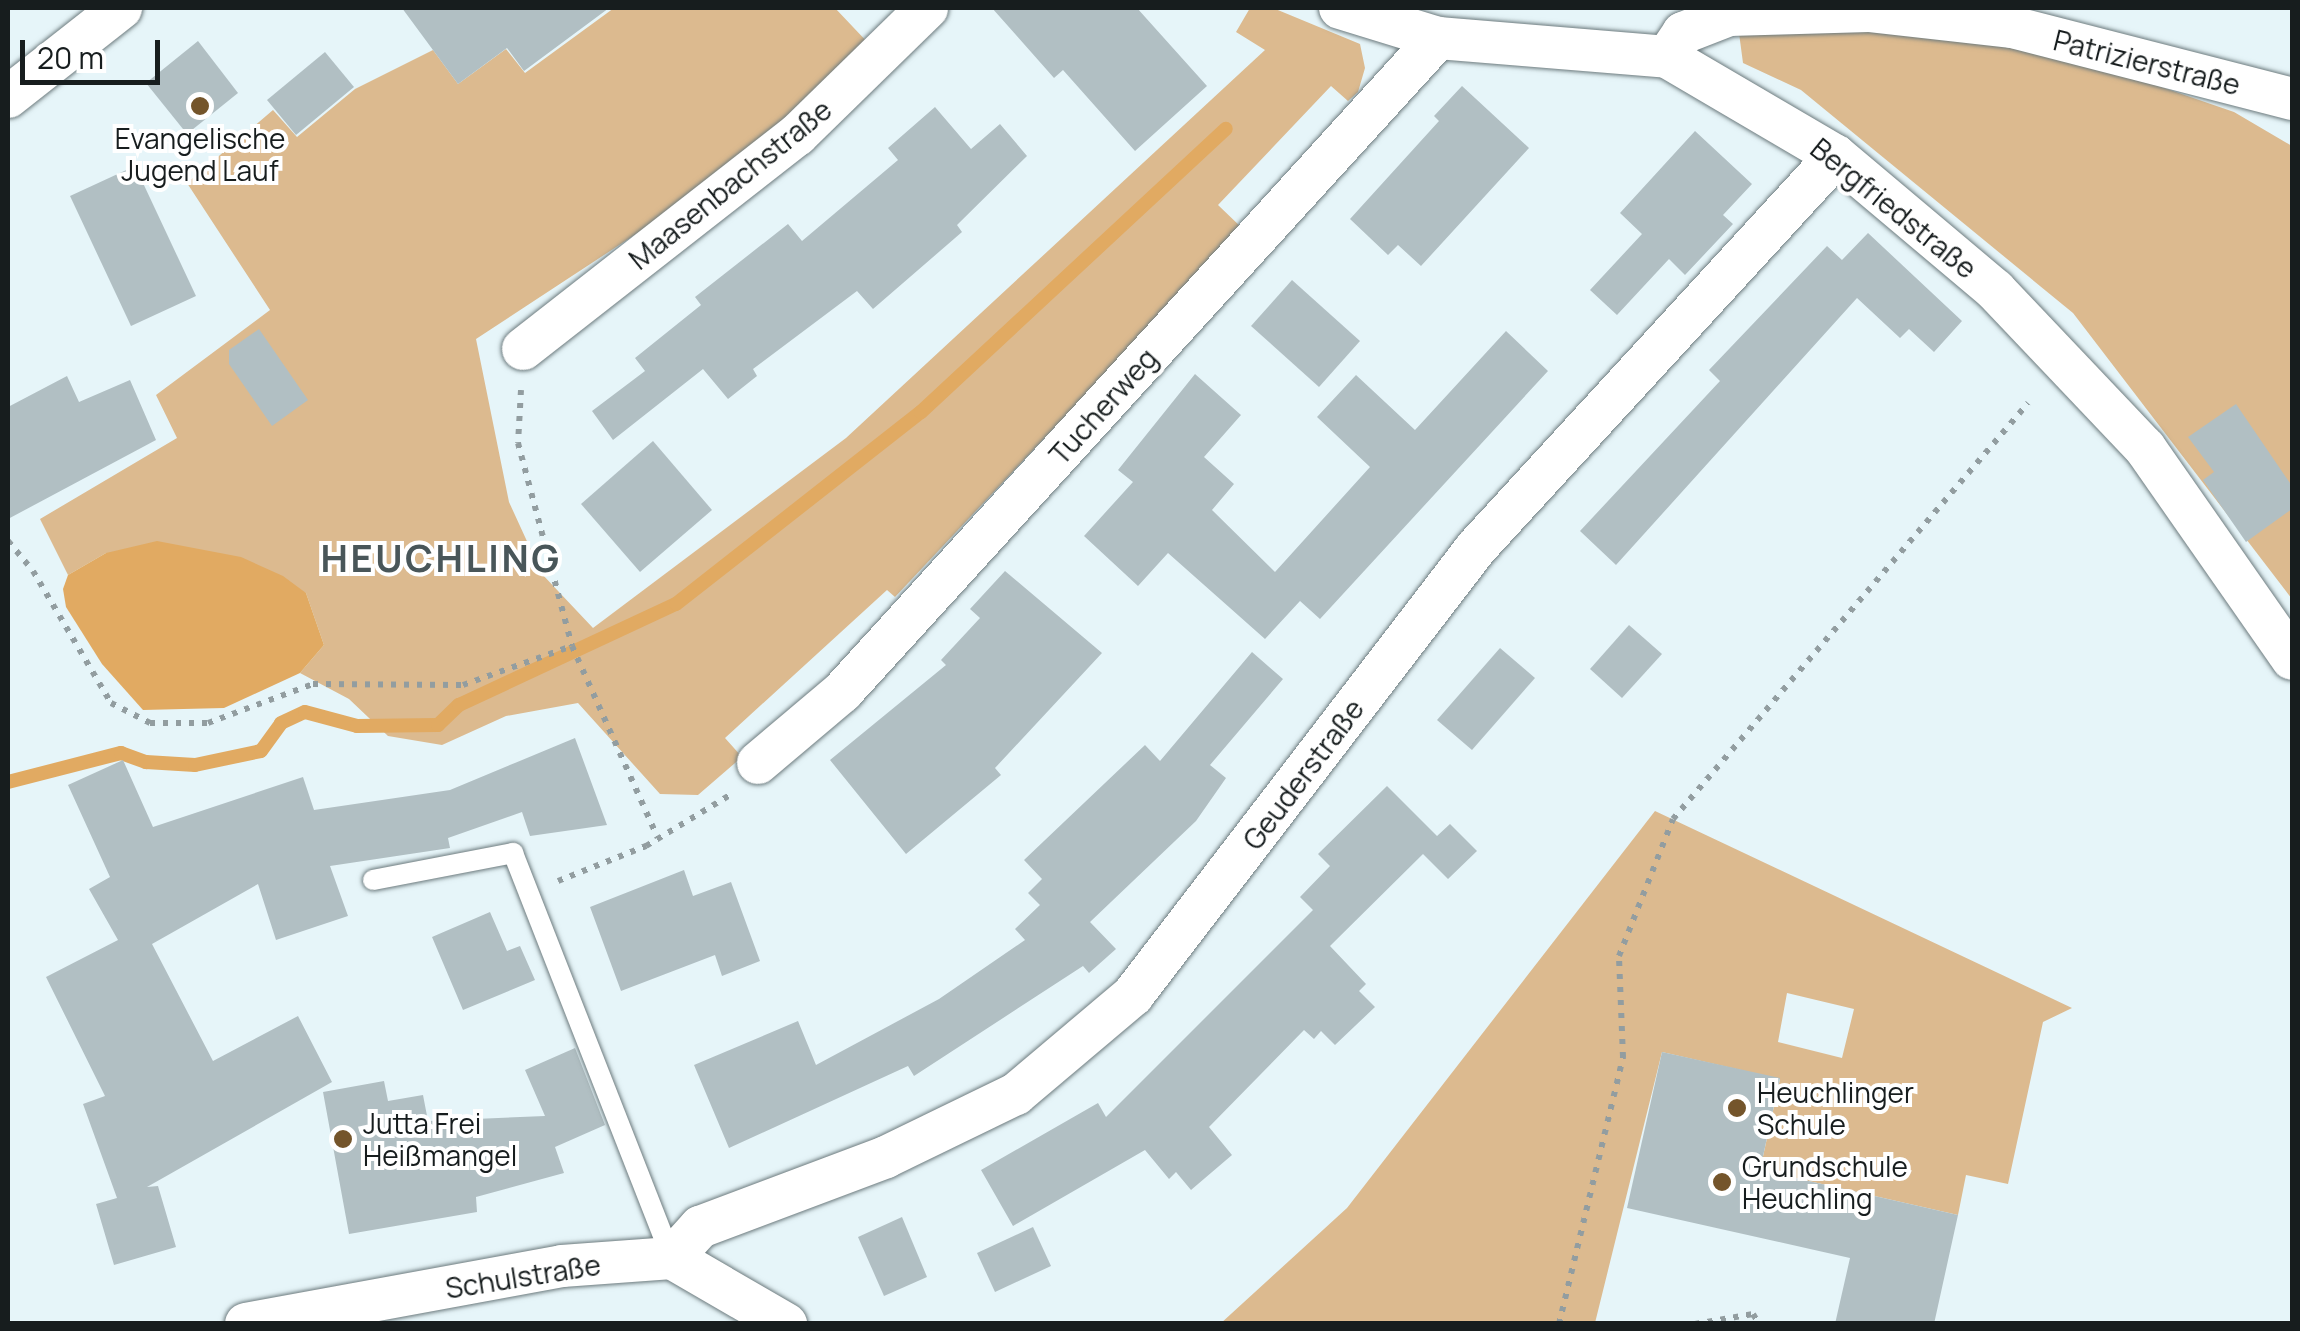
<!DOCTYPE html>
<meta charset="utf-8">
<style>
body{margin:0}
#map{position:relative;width:2300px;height:1331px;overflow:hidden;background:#e6f5f9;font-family:Manrope,sans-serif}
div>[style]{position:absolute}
.green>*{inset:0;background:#dcba8f}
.water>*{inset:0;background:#e1aa62}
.stream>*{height:14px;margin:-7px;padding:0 7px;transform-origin:7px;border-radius:7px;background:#e1aa62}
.building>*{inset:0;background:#b1bfc3}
.path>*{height:6px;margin-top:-3px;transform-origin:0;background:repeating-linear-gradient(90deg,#929da0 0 5px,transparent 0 13px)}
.roads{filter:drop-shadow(0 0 2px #6d7b7e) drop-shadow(0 0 2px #6d7b7e)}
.service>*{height:20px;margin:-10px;padding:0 10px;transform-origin:10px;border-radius:10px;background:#fff}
.minor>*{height:42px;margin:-21px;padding:0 21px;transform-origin:21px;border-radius:21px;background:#fff}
.dots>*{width:28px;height:28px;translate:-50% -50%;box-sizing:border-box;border:5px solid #fff;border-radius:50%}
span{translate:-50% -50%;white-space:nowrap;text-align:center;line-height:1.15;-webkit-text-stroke:8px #fff;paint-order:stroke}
.street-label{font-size:28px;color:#171d1e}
.poi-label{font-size:28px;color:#171d1e}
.left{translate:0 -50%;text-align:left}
.district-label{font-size:38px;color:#495659;font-weight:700;letter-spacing:2.5px}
.frame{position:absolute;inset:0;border:10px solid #171d1e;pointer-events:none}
.scale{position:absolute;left:20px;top:40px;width:140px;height:45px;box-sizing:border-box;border:5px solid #171d1e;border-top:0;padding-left:12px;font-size:30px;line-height:35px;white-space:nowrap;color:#171d1e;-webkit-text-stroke:8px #fff;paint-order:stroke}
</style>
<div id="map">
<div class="green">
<i style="clip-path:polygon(614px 8px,835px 8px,871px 46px,732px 171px,476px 339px,509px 502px,542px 574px,593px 628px,846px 438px,1265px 50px,1236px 32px,1250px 8px,1273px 8px,1360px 44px,1365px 68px,1358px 92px,1348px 101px,1331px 86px,1218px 205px,1242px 228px,895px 597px,887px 590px,725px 738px,742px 757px,698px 795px,660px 794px,578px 703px,506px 716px,442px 745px,388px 736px,349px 699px,300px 673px,324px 645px,306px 593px,106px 553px,68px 575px,40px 519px,177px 438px,156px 395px,270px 310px,187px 183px,273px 110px,297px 137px,355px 89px,433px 50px,458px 84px,506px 49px,525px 73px)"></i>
<i style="clip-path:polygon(1931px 31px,2080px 59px,2234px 112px,2292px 146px,2292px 599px,2073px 313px,1801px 90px,1743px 63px,1739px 33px)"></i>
<i style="clip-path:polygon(evenodd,1655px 811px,2072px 1008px,2043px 1022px,2008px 1184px,1966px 1175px,1958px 1215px,1760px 1170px,1780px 1079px,1662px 1052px,1595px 1323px,1220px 1324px,1347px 1208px,1655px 811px,1787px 993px,1854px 1009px,1842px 1058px,1778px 1042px,1787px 993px)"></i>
</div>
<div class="water">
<i style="clip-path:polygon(157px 541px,241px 557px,283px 576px,306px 593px,324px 645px,300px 673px,224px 708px,143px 710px,102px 664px,66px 607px,63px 589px,68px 575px,106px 553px)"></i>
</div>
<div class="stream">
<i style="left:8px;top:782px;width:117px;rotate:-14.4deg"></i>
<i style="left:121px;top:753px;width:27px;rotate:20deg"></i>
<i style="left:146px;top:762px;width:49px;rotate:3.5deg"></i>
<i style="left:195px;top:765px;width:67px;rotate:-12deg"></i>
<i style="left:261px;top:751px;width:34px;rotate:-54deg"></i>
<i style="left:281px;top:723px;width:26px;rotate:-25deg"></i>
<i style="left:305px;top:712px;width:54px;rotate:15.1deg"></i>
<i style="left:357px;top:726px;width:81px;rotate:-0.7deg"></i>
<i style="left:438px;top:725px;width:29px;rotate:-44deg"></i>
<i style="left:459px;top:705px;width:239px;rotate:-25deg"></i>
<i style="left:676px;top:604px;width:311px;rotate:-38.1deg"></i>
<i style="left:921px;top:412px;width:416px;rotate:-42.9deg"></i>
</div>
<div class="building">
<i style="clip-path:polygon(402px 8px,609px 8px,524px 71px,507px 48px,458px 84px)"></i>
<i style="clip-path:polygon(992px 8px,1137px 8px,1207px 86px,1135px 151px,1063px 70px,1054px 78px)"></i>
<i style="clip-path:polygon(198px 41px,238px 93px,187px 134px,146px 83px)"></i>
<i style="clip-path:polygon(325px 52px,354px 87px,296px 135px,267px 100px)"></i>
<i style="clip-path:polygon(1462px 86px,1529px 148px,1421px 266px,1398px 245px,1388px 255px,1350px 219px,1439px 121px,1434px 116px)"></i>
<i style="clip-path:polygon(935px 107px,971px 149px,1000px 124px,1027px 156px,957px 225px,962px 232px,873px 309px,857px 291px,753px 369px,757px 376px,728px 399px,703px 369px,613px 440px,592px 411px,645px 371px,635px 358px,701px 305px,695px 297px,788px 224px,802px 241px,898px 160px,888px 148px)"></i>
<i style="clip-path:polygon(1695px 131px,1752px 184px,1723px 215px,1733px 224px,1685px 275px,1669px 259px,1617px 315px,1590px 290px,1642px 234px,1620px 213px)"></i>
<i style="clip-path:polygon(135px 166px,196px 296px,131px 326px,70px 196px)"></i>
<i style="clip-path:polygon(1868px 233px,1962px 321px,1934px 352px,1909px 329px,1900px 338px,1857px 298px,1616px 565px,1580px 531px,1720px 381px,1709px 370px,1827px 246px,1842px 260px)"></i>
<i style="clip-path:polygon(1292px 280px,1360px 341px,1319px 387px,1251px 326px)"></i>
<i style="clip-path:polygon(259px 329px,308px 400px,272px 426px,229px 364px,229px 350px)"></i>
<i style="clip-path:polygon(1506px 331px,1548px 371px,1320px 619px,1300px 601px,1265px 639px,1168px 553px,1138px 586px,1084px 536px,1133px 482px,1118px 470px,1195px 374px,1241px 415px,1204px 457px,1234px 484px,1212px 510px,1275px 572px,1370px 467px,1317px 417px,1356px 375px,1415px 430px)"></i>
<i style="clip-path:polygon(67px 376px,79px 402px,130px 380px,156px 440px,8px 519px,8px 407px)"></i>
<i style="clip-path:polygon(2236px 404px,2292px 486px,2292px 509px,2246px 542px,2203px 480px,2214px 472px,2188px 437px)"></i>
<i style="clip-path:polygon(653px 441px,712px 510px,640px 572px,581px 504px)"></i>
<i style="clip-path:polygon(1005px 571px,1102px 653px,995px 768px,1001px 775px,906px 854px,830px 760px,946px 665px,941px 660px,980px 618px,970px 609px)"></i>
<i style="clip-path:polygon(1629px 625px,1662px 654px,1622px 698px,1590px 669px)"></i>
<i style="clip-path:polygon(1500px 648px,1535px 678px,1472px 750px,1437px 720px)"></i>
<i style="clip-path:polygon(1252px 652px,1283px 679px,1210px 765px,1226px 778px,1196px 821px,1090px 922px,1116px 949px,1089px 973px,1083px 966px,914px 1076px,908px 1066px,729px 1148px,694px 1065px,798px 1021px,816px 1065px,939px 999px,1025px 940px,1015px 929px,1040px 905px,1028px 893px,1042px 879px,1024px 860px,1145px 745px,1160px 761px)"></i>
<i style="clip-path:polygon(575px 738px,607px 825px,530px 836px,522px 812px,448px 838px,450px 848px,330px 866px,348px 916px,276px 940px,258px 884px,152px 944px,213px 1061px,298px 1016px,332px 1082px,147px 1187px,158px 1186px,176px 1247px,114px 1265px,96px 1204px,117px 1198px,83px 1104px,105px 1096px,46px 977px,118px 940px,89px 889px,110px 877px,68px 785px,123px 760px,153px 827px,303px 777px,314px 810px,450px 790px)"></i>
<i style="clip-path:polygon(1387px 786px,1437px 836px,1450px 824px,1477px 851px,1448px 879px,1423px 854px,1330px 946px,1366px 984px,1359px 991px,1375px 1007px,1335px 1045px,1321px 1031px,1314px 1039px,1304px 1030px,1209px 1127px,1232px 1155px,1191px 1190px,1176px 1172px,1169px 1179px,1145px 1150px,1013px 1226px,981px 1170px,1098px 1103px,1106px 1117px,1313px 910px,1300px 897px,1330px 866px,1318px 854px)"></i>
<i style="clip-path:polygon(684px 870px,693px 896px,731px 882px,760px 961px,722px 976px,715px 955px,621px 991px,590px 907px)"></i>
<i style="clip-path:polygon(490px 912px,507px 951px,520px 946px,535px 980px,463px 1010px,432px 937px)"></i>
<i style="clip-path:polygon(575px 1048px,605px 1125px,555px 1147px,564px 1173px,476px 1197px,477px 1212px,349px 1234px,323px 1092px,384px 1081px,388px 1101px,423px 1095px,428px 1121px,545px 1116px,525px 1070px)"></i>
<i style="clip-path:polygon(1662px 1052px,1780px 1078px,1760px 1170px,1958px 1215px,1934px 1324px,1835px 1324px,1850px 1258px,1627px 1208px)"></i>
<i style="clip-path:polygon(902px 1217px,927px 1277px,884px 1296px,858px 1237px)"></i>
<i style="clip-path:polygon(1033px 1227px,1051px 1266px,995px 1292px,977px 1253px)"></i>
</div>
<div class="path">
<i style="left:521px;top:390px;width:53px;rotate:93.2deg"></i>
<i style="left:518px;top:443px;width:210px;rotate:75.1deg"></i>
<i style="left:572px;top:646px;width:210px;rotate:65.9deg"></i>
<i style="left:8px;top:541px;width:39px;rotate:50deg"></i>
<i style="left:33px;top:571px;width:153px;rotate:59.4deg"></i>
<i style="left:111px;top:703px;width:44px;rotate:27.1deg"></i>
<i style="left:150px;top:723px;width:58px"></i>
<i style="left:208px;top:723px;width:112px;rotate:-20.4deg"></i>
<i style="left:313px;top:684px;width:150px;rotate:0.4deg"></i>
<i style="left:463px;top:685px;width:116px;rotate:-19.7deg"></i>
<i style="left:558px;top:881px;width:95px;rotate:-21.7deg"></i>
<i style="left:646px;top:846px;width:98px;rotate:-31.3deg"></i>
<i style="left:1559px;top:1324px;width:275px;rotate:-76.5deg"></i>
<i style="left:1623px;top:1057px;width:101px;rotate:-92.3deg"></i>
<i style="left:1619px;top:956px;width:147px;rotate:-68.5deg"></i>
<i style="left:1673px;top:819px;width:547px;rotate:-49.52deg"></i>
<i style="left:1695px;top:1324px;width:59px;rotate:-9.8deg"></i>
<i style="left:1753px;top:1314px;width:12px;rotate:59deg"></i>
</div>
<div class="roads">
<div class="service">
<i style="left:373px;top:880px;width:143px;rotate:-10.9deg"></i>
<i style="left:513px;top:853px;width:435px;rotate:68.6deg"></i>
</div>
<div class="minor">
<i style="left:1340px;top:8px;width:102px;rotate:17deg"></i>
<i style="left:1438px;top:38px;width:230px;rotate:4.7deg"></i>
<i style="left:1667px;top:57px;width:196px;rotate:30.4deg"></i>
<i style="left:1836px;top:156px;width:208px;rotate:40.1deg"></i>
<i style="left:1995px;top:290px;width:218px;rotate:46.5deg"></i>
<i style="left:2145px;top:448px;width:257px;rotate:55.1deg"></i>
<i style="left:1667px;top:57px;width:29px;rotate:-56deg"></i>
<i style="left:1683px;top:33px;width:49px;rotate:-21.4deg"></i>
<i style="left:1729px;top:15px;width:140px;rotate:-1.6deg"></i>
<i style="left:1869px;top:11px;width:144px;rotate:6.4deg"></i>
<i style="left:2012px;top:27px;width:289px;rotate:14.4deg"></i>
<i style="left:8px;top:97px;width:144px;rotate:-38.2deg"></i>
<i style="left:523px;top:349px;width:348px;rotate:-38deg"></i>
<i style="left:797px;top:135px;width:182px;rotate:-44.3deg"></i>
<i style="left:758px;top:763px;width:110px;rotate:-40.2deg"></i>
<i style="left:842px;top:692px;width:885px;rotate:-47.66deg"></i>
<i style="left:672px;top:1258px;width:42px;rotate:-47.9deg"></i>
<i style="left:700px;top:1227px;width:199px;rotate:-20.6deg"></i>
<i style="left:886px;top:1157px;width:144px;rotate:-25.9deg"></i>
<i style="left:1016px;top:1094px;width:153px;rotate:-40.2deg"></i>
<i style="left:1133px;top:995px;width:563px;rotate:-52.5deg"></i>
<i style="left:1476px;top:548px;width:532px;rotate:-47.44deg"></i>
<i style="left:246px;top:1324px;width:321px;rotate:-10.4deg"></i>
<i style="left:562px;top:1266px;width:110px;rotate:-4.2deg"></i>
<i style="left:672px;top:1258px;width:132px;rotate:30.1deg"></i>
</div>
</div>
<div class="dots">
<i style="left:200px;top:106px;background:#74552b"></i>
<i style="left:1737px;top:1108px;background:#74552b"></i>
<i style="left:343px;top:1139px;background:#74552b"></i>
<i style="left:1722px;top:1182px;background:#74552b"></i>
</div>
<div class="street-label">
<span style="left:2147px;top:62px;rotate:14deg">Patrizierstraße</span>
<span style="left:730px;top:184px;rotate:-39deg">Maasenbachstraße</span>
<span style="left:1894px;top:208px;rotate:39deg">Bergfriedstraße</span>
<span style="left:1103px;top:406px;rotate:-48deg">Tucherweg</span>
<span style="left:1303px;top:774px;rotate:-53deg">Geuderstraße</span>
<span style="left:523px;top:1276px;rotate:-9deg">Schulstraße</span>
</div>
<div class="poi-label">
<span style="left:200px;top:154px">Evangelische<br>Jugend Lauf</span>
<span class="left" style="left:1757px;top:1108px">Heuchlinger<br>Schule</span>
<span class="left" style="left:363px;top:1139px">Jutta Frei<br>Heißmangel</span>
<span class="left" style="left:1742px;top:1182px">Grundschule<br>Heuchling</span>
</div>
<div class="district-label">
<span style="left:441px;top:558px">HEUCHLING</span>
</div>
<div class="frame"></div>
<div class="scale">20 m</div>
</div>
